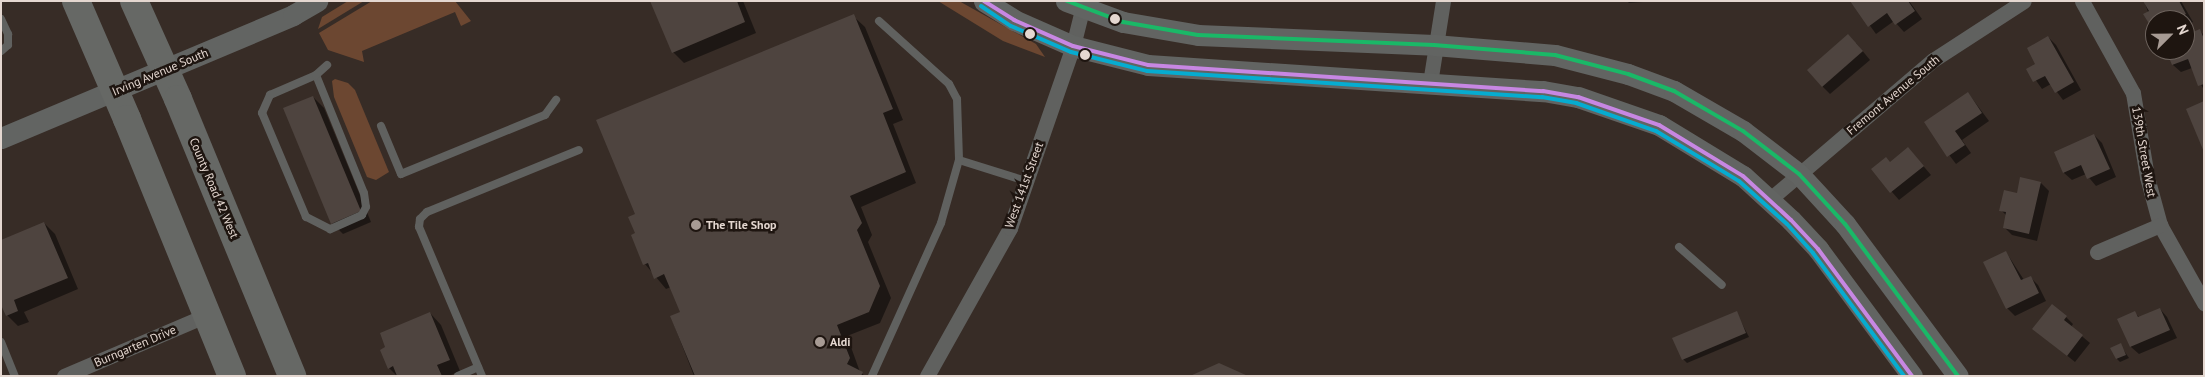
<!DOCTYPE html>
<style>
body{margin:0}
#map{position:relative;width:2205px;height:377px;overflow:hidden;background:#372c26;font-family:"PT Sans",sans-serif}
div>[style]{position:absolute}
.green>*{inset:0;background:#6c4731}
.shadow>*{inset:0;background:#0007}
.building>*{inset:0;background:#4e443f}
.lane>*{height:8px;margin:-4px;padding:0 4px;transform-origin:4px;border-radius:4px;background:#60615f}
.street>*{height:15px;margin:-7.5px;padding:0 7.5px;transform-origin:7.5px;border-radius:7.5px;background:#60615f}
.secondary>*{height:21px;margin:-10.5px;padding:0 10.5px;transform-origin:10.5px;border-radius:10.5px;background:#626462}
.highway>*{height:28px;margin:-14px;padding:0 14px;transform-origin:14px;border-radius:14px;background:#666865}
.bus-1>*{height:4px;margin:-2px;padding:0 2px;transform-origin:2px;border-radius:2px;background:#c787e3}
.bus-2>*{height:4px;margin:-2px;padding:0 2px;transform-origin:2px;border-radius:2px;background:#06acd0}
.bus-3>*{height:4px;margin:-2px;padding:0 2px;transform-origin:2px;border-radius:2px;background:#1ab867}
.dots>*{width:14px;height:14px;translate:-50% -50%;box-sizing:border-box;border:2px solid #1e1510;border-radius:50%}
span{translate:-50% -50%;white-space:nowrap;text-align:center;line-height:1.15;-webkit-text-stroke:5px #1e1510;paint-order:stroke}
.street-label{font-size:12px;color:#e4d7d0}
.poi-label{font-size:12px;color:#e4d7d0;font-weight:700}
.left{translate:0 -50%;text-align:left}
.frame{position:absolute;inset:0;border:2px solid #e4d7d0;pointer-events:none}
.north{position:absolute;left:2145px;top:10px;width:50px;height:50px;box-sizing:border-box;background:#1e1510;border:1px solid #6d635d;border-radius:50%;rotate:67deg;font-size:14px;font-weight:700;line-height:20px;text-align:center;color:#e4d7d0}
.north::after{content:'';display:block;margin:auto;width:18px;height:22px;background:#a79b94;clip-path:polygon(50% 0,100% 100%,50% 72%,0 100%)}
</style>
<div id="map">
<div class="green">
<i style="clip-path:polygon(348px 1px,364px 1px,318px 29px,322px 17px)"></i>
<i style="clip-path:polygon(372px 1px,455px 1px,471px 21px,461px 26px,455px 12px,362px 51px,364px 62px,328px 50px,319px 33px)"></i>
<i style="clip-path:polygon(938px 1px,959px 1px,1036px 44px,1045px 57px,1003px 41px)"></i>
<i style="clip-path:polygon(335px 79px,348px 83px,355px 90px,389px 172px,376px 180px,367px 177px,334px 97px,332px 81px)"></i>
</div>
<div class="shadow">
<i style="clip-path:polygon(651px 1px,743px 1px,756px 33px,684px 63px,673px 52px)"></i>
<i style="clip-path:polygon(1627px 1px,1643px 1px,1643px 2px,1629px 3px)"></i>
<i style="clip-path:polygon(1852px 1px,1909px 1px,1922px 19px,1904px 32px,1894px 21px,1876px 34px)"></i>
<i style="clip-path:polygon(2144px 1px,2181px 1px,2193px 22px,2185px 26px,2185px 20px,2155px 20px,2155px 31px)"></i>
<i style="clip-path:polygon(853px 16px,865px 27px,903px 120px,893px 124px,916px 183px,861px 207px,872px 235px,868px 242px,891px 298px,880px 323px,847px 336px,860px 372px,865px 376px,694px 376px,671px 317px,681px 313px,671px 287px,666px 289px,645px 264px,637px 234px,636px 215px)"></i>
<i style="clip-path:polygon(2199px 30px,2204px 35px,2204px 90px,2192px 68px,2181px 72px,2173px 65px,2167px 50px,2185px 50px,2185px 36px)"></i>
<i style="clip-path:polygon(2048px 37px,2056px 45px,2081px 90px,2063px 100px,2051px 84px,2042px 89px,2028px 69px,2037px 64px)"></i>
<i style="clip-path:polygon(1856px 43px,1870px 60px,1830px 94px,1822px 86px)"></i>
<i style="clip-path:polygon(1968px 93px,1989px 121px,1962px 140px,1971px 153px,1956px 164px,1925px 123px)"></i>
<i style="clip-path:polygon(313px 97px,324px 108px,371px 222px,343px 234px,332px 223px)"></i>
<i style="clip-path:polygon(2094px 135px,2102px 143px,2116px 177px,2096px 186px,2086px 174px,2072px 180px,2064px 173px,2056px 153px)"></i>
<i style="clip-path:polygon(1908px 148px,1931px 175px,1899px 200px,1872px 169px,1890px 163px)"></i>
<i style="clip-path:polygon(2021px 179px,2041px 183px,2049px 191px,2037px 241px,2012px 235px,2004px 227px,2007px 216px,2001px 210px,2018px 194px)"></i>
<i style="clip-path:polygon(44px 223px,55px 234px,78px 289px,24px 312px,29px 322px,18px 326px,7px 315px)"></i>
<i style="clip-path:polygon(2006px 252px,2024px 280px,2030px 277px,2038px 285px,2046px 301px,2015px 316px,2007px 308px)"></i>
<i style="clip-path:polygon(2160px 309px,2167px 317px,2177px 338px,2139px 354px,2131px 347px,2119px 320px,2135px 313px,2140px 318px)"></i>
<i style="clip-path:polygon(1736px 312px,1749px 337px,1687px 363px,1683px 359px)"></i>
<i style="clip-path:polygon(430px 313px,441px 325px,460px 371px,449px 376px,397px 376px,389px 368px,387px 348px)"></i>
<i style="clip-path:polygon(2066px 317px,2073px 324px,2071px 327px,2090px 343px,2075px 362px,2034px 329px)"></i>
<i style="clip-path:polygon(2120px 345px,2129px 358px,2120px 362px,2117px 359px)"></i>
</div>
<div class="building">
<i style="clip-path:polygon(650px 1px,737px 1px,745px 22px,672px 53px)"></i>
<i style="clip-path:polygon(1850px 1px,1908px 1px,1915px 11px,1895px 25px,1887px 13px,1868px 27px)"></i>
<i style="clip-path:polygon(2143px 1px,2179px 1px,2186px 14px,2175px 20px,2155px 20px,2155px 33px,2143px 14px,2149px 11px)"></i>
<i style="clip-path:polygon(854px 14px,893px 109px,883px 113px,906px 172px,850px 196px,862px 223px,857px 230px,880px 286px,869px 312px,837px 325px,850px 358px,847px 364px,863px 372px,861px 376px,695px 376px,670px 316px,680px 312px,664px 274px,654px 279px,648px 263px,643px 265px,631px 235px,635px 233px,628px 217px,635px 214px,596px 120px)"></i>
<i style="clip-path:polygon(2200px 29px,2204px 39px,2204px 84px,2198px 86px,2188px 59px,2172px 65px,2166px 50px,2185px 50px,2185px 35px)"></i>
<i style="clip-path:polygon(1848px 34px,1863px 51px,1822px 87px,1807px 70px)"></i>
<i style="clip-path:polygon(2048px 36px,2074px 82px,2055px 93px,2045px 76px,2033px 82px,2026px 69px,2035px 64px,2027px 48px)"></i>
<i style="clip-path:polygon(1968px 92px,1982px 113px,1955px 131px,1965px 145px,1947px 157px,1924px 122px)"></i>
<i style="clip-path:polygon(313px 96px,361px 211px,331px 224px,283px 108px)"></i>
<i style="clip-path:polygon(2204px 101px,2204px 152px,2186px 109px)"></i>
<i style="clip-path:polygon(2094px 134px,2110px 169px,2087px 179px,2081px 165px,2063px 173px,2054px 152px)"></i>
<i style="clip-path:polygon(1908px 147px,1924px 166px,1890px 193px,1871px 169px,1886px 157px,1890px 162px)"></i>
<i style="clip-path:polygon(2020px 177px,2041px 182px,2029px 234px,2003px 228px,2006px 212px,1999px 211px,2004px 190px,2017px 193px)"></i>
<i style="clip-path:polygon(44px 222px,68px 278px,14px 300px,18px 311px,6px 316px,1px 305px,1px 240px)"></i>
<i style="clip-path:polygon(2006px 251px,2021px 280px,2031px 276px,2039px 293px,2006px 309px,1983px 262px)"></i>
<i style="clip-path:polygon(2052px 304px,2067px 316px,2064px 320px,2083px 335px,2067px 356px,2032px 329px)"></i>
<i style="clip-path:polygon(2160px 308px,2170px 330px,2130px 347px,2117px 319px,2135px 311px,2138px 317px)"></i>
<i style="clip-path:polygon(1737px 311px,1746px 333px,1682px 360px,1672px 338px)"></i>
<i style="clip-path:polygon(430px 312px,450px 360px,437px 365px,442px 376px,397px 376px,393px 366px,388px 369px,380px 350px,385px 347px,380px 333px)"></i>
<i style="clip-path:polygon(2121px 343px,2126px 355px,2116px 359px,2110px 348px)"></i>
<i style="clip-path:polygon(1219px 363px,1248px 376px,1190px 376px)"></i>
</div>
<div class="lane">
<i style="left:1px;top:19px;width:17px;rotate:65deg"></i>
<i style="left:8px;top:34px;width:11px;rotate:90deg"></i>
<i style="left:8px;top:45px;width:9px;rotate:139deg"></i>
<i style="left:879px;top:21px;width:94px;rotate:42deg"></i>
<i style="left:949px;top:84px;width:17px;rotate:62deg"></i>
<i style="left:957px;top:99px;width:61px;rotate:88.1deg"></i>
<i style="left:959px;top:160px;width:70px;rotate:17.4deg"></i>
<i style="left:316px;top:75px;width:127px;rotate:67.9deg"></i>
<i style="left:364px;top:193px;width:14px;rotate:82deg"></i>
<i style="left:366px;top:207px;width:9px;rotate:117deg"></i>
<i style="left:362px;top:215px;width:35px;rotate:156deg"></i>
<i style="left:330px;top:229px;width:27px;rotate:-153deg"></i>
<i style="left:306px;top:217px;width:113px;rotate:-112.9deg"></i>
<i style="left:262px;top:113px;width:20px;rotate:-66deg"></i>
<i style="left:270px;top:95px;width:50px;rotate:-23.5deg"></i>
<i style="left:316px;top:75px;width:15px;rotate:-42deg"></i>
<i style="left:381px;top:126px;width:52px;rotate:67.4deg"></i>
<i style="left:401px;top:174px;width:156px;rotate:-22.3deg"></i>
<i style="left:545px;top:115px;width:19px;rotate:-54deg"></i>
<i style="left:1679px;top:247px;width:57px;rotate:41.5deg"></i>
<i style="left:1px;top:342px;width:37px;rotate:68deg"></i>
<i style="left:458px;top:376px;width:22px;rotate:-24deg"></i>
<i style="left:482px;top:376px;width:162px;rotate:-112.9deg"></i>
<i style="left:419px;top:227px;width:8px;rotate:-83deg"></i>
<i style="left:420px;top:219px;width:10px;rotate:-45deg"></i>
<i style="left:427px;top:212px;width:164px;rotate:-22.2deg"></i>
<i style="left:872px;top:376px;width:168px;rotate:-65.7deg"></i>
<i style="left:941px;top:223px;width:66px;rotate:-74.1deg"></i>
</div>
<div class="street">
<i style="left:2082px;top:1px;width:105px;rotate:61deg"></i>
<i style="left:2133px;top:93px;width:85px;rotate:80.5deg"></i>
<i style="left:2147px;top:177px;width:50px;rotate:74.8deg"></i>
<i style="left:2160px;top:225px;width:90px;rotate:60.6deg"></i>
<i style="left:1430px;top:83px;width:83px;rotate:-81deg"></i>
<i style="left:1769px;top:200px;width:216px;rotate:-40.5deg"></i>
<i style="left:1933px;top:60px;width:108px;rotate:-33deg"></i>
<i style="left:2097px;top:252px;width:69px;rotate:-23.2deg"></i>
<i style="left:64px;top:376px;width:155px;rotate:-23.1deg"></i>
<i style="left:927px;top:376px;width:170px;rotate:-60.7deg"></i>
<i style="left:1010px;top:228px;width:193px;rotate:-70.9deg"></i>
<i style="left:1073px;top:46px;width:38px;rotate:-76deg"></i>
</div>
<div class="secondary">
<i style="left:984px;top:1px;width:36px;rotate:32deg"></i>
<i style="left:1014px;top:20px;width:64px;rotate:23.8deg"></i>
<i style="left:1073px;top:46px;width:77px;rotate:14.2deg"></i>
<i style="left:1148px;top:65px;width:396px;rotate:3.8deg"></i>
<i style="left:1543px;top:91px;width:36px;rotate:10deg"></i>
<i style="left:1578px;top:97px;width:86px;rotate:19.1deg"></i>
<i style="left:1659px;top:125px;width:98px;rotate:31.3deg"></i>
<i style="left:1743px;top:176px;width:65px;rotate:42.5deg"></i>
<i style="left:1791px;top:220px;width:40px;rotate:47deg"></i>
<i style="left:1818px;top:249px;width:158px;rotate:53.5deg"></i>
<i style="left:1066px;top:1px;width:61px;rotate:20.2deg"></i>
<i style="left:1123px;top:22px;width:76px;rotate:9.8deg"></i>
<i style="left:1198px;top:35px;width:236px;rotate:2.4deg"></i>
<i style="left:1434px;top:45px;width:121px;rotate:4.7deg"></i>
<i style="left:1555px;top:55px;width:75px;rotate:14.6deg"></i>
<i style="left:1628px;top:74px;width:49px;rotate:20.3deg"></i>
<i style="left:1674px;top:91px;width:80px;rotate:30.1deg"></i>
<i style="left:1743px;top:131px;width:71px;rotate:37.5deg"></i>
<i style="left:1799px;top:174px;width:68px;rotate:47.4deg"></i>
<i style="left:1845px;top:224px;width:189px;rotate:53.4deg"></i>
<i style="left:1px;top:138px;width:317px;rotate:-22.8deg"></i>
<i style="left:293px;top:15px;width:28px;rotate:-30deg"></i>
</div>
<div class="highway">
<i style="left:76px;top:1px;width:129px;rotate:66.6deg"></i>
<i style="left:127px;top:119px;width:278px;rotate:67.8deg"></i>
<i style="left:134px;top:1px;width:107px;rotate:65.8deg"></i>
<i style="left:178px;top:99px;width:300px;rotate:67.6deg"></i>
</div>
<div class="bus-1">
<i style="left:984px;top:1px;width:36px;rotate:32deg"></i>
<i style="left:1014px;top:20px;width:64px;rotate:23.8deg"></i>
<i style="left:1073px;top:46px;width:77px;rotate:14.2deg"></i>
<i style="left:1148px;top:65px;width:396px;rotate:3.8deg"></i>
<i style="left:1543px;top:91px;width:36px;rotate:10deg"></i>
<i style="left:1578px;top:97px;width:86px;rotate:19.1deg"></i>
<i style="left:1659px;top:125px;width:98px;rotate:31.3deg"></i>
<i style="left:1743px;top:176px;width:65px;rotate:42.5deg"></i>
<i style="left:1791px;top:220px;width:40px;rotate:47deg"></i>
<i style="left:1818px;top:249px;width:158px;rotate:53.5deg"></i>
</div>
<div class="bus-2">
<i style="left:981px;top:6px;width:36px;rotate:34deg"></i>
<i style="left:1011px;top:26px;width:65px;rotate:23.4deg"></i>
<i style="left:1071px;top:52px;width:78px;rotate:14deg"></i>
<i style="left:1147px;top:71px;width:396px;rotate:3.8deg"></i>
<i style="left:1542px;top:97px;width:35px;rotate:10deg"></i>
<i style="left:1576px;top:103px;width:85px;rotate:19.3deg"></i>
<i style="left:1656px;top:131px;width:97px;rotate:31.1deg"></i>
<i style="left:1739px;top:181px;width:64px;rotate:41.9deg"></i>
<i style="left:1787px;top:224px;width:39px;rotate:48deg"></i>
<i style="left:1813px;top:253px;width:153px;rotate:53.5deg"></i>
</div>
<div class="bus-3">
<i style="left:1067px;top:1px;width:60px;rotate:20.6deg"></i>
<i style="left:1123px;top:22px;width:76px;rotate:9.8deg"></i>
<i style="left:1198px;top:35px;width:236px;rotate:2.4deg"></i>
<i style="left:1434px;top:45px;width:121px;rotate:4.7deg"></i>
<i style="left:1555px;top:55px;width:75px;rotate:14.6deg"></i>
<i style="left:1628px;top:74px;width:49px;rotate:20.3deg"></i>
<i style="left:1674px;top:91px;width:80px;rotate:30.1deg"></i>
<i style="left:1743px;top:131px;width:71px;rotate:37.5deg"></i>
<i style="left:1799px;top:174px;width:68px;rotate:47.4deg"></i>
<i style="left:1845px;top:224px;width:189px;rotate:53.4deg"></i>
</div>
<div class="dots">
<i style="left:1115px;top:19px;background:#e4d7d0"></i>
<i style="left:1030px;top:34px;background:#e4d7d0"></i>
<i style="left:1085px;top:55px;background:#e4d7d0"></i>
<i style="left:696px;top:225px;background:#a79b94"></i>
<i style="left:820px;top:342px;background:#a79b94"></i>
</div>
<div class="street-label">
<span style="left:160px;top:72px;rotate:-23deg">Irving Avenue South</span>
<span style="left:1893px;top:95px;rotate:-40deg">Fremont Avenue South</span>
<span style="left:2144px;top:152px;rotate:80deg">139th Street West</span>
<span style="left:1024px;top:185px;rotate:-70deg">West 141st Street</span>
<span style="left:214px;top:188px;rotate:67deg">County Road 42 West</span>
<span style="left:135px;top:346px;rotate:-23deg">Burngarten Drive</span>
</div>
<div class="poi-label">
<span class="left" style="left:706px;top:225px">The Tile Shop</span>
<span class="left" style="left:830px;top:342px">Aldi</span>
</div>
<div class="frame"></div>
<div class="north">N</div>
</div>
